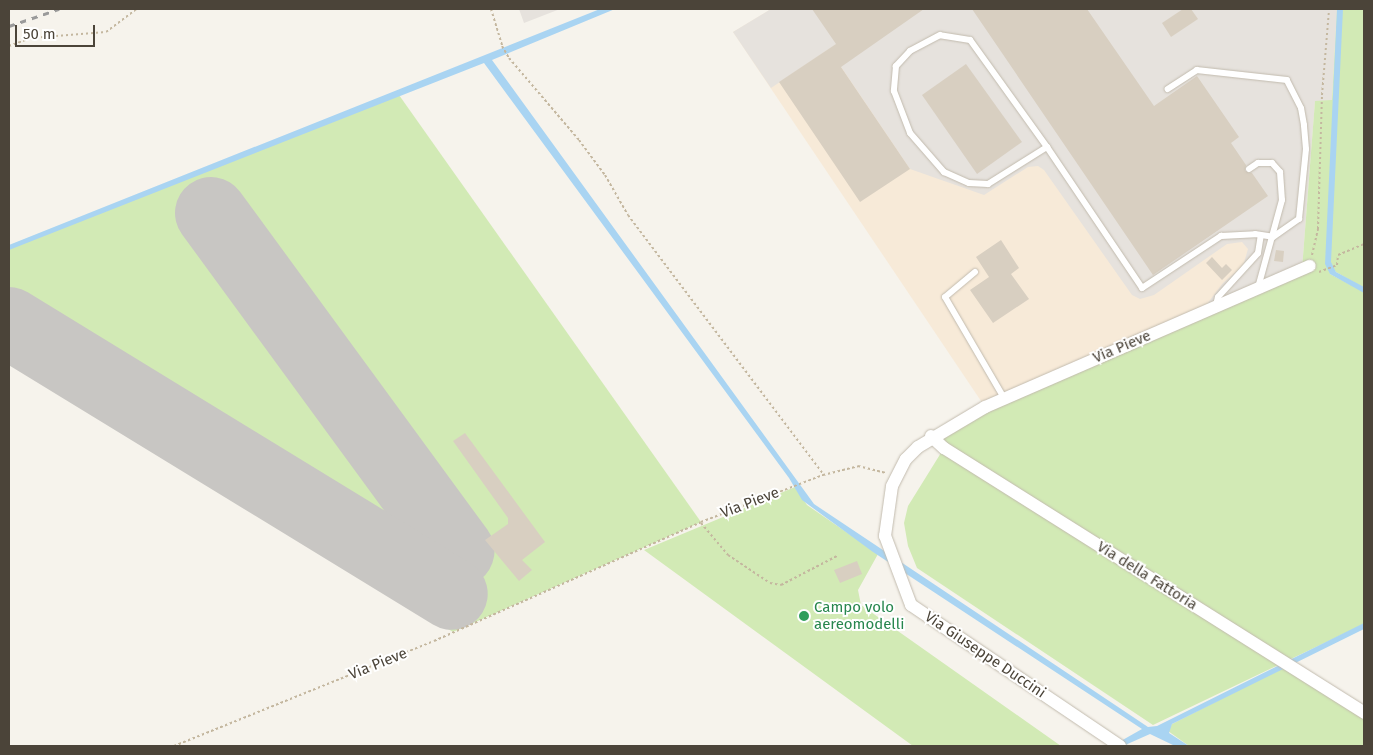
<!DOCTYPE html>
<style>
body{margin:0}
#map{position:relative;width:1373px;height:755px;overflow:hidden;background:#f6f3ec;font-family:"Fira Sans",sans-serif}
div>[style]{position:absolute}
.commercial>*{inset:0;background:#f7ead8}
.industrial>*{inset:0;background:#e6e2dd}
.green>*{inset:0;background:#d2eab5}
.water>*{inset:0;background:#a9d4f2}
.runway>*{height:72px;margin:-36px;padding:0 36px;transform-origin:36px;border-radius:36px;background:#c8c6c3}
.building>*{inset:0;background:#d8cfc1}
.path>*{height:2px;margin-top:-1px;transform-origin:0;background:repeating-linear-gradient(90deg,#c4b79f 0 2.5px,transparent 0 5px)}
.roads{filter:drop-shadow(0 0 1px #c2bbae) drop-shadow(0 0 1px #c2bbae)}
.service>*{height:6px;margin:-3px;padding:0 3px;transform-origin:3px;border-radius:3px;background:#fff}
.minor>*{height:12px;margin:-6px;padding:0 6px;transform-origin:6px;border-radius:6px;background:#fff}
.rail>*{height:3px;margin-top:-1.5px;transform-origin:0;background:repeating-linear-gradient(90deg,#9a9a9a 0 6px,transparent 0 12px)}
.dots>*{width:14px;height:14px;translate:-50% -50%;box-sizing:border-box;border:2px solid #fff;border-radius:50%}
span{translate:-50% -50%;white-space:nowrap;text-align:center;line-height:1.15;-webkit-text-stroke:4px #fff;paint-order:stroke}
.street-label{font-size:15px;color:#4b4439}
.leisure-label{font-size:15px;color:#27864d}
.left{translate:0 -50%;text-align:left}
.frame{position:absolute;inset:0;border:10px solid #4b4439;pointer-events:none}
.scale{position:absolute;left:15px;top:25px;width:80px;height:22px;box-sizing:border-box;border:2px solid #4b4439;border-top:0;padding-left:6px;font-size:15px;line-height:18px;white-space:nowrap;color:#4b4439;-webkit-text-stroke:4px #fff;paint-order:stroke}
</style>
<div id="map">
<div class="commercial">
<i style="clip-path:polygon(771px 9px,1302px 269px,985px 407px,733px 32px)"></i>
</div>
<div class="industrial">
<i style="clip-path:polygon(519px 9px,560px 9px,524px 23px)"></i>
<i style="clip-path:polygon(771px 9px,1337px 9px,1332px 101px,1315px 102px,1302px 269px,1201px 312px,1223px 283px,1243px 266px,1248px 249px,1242px 242px,1227px 244px,1154px 295px,1140px 299px,1132px 295px,1044px 170px,1038px 166px,1028px 167px,984px 195px,910px 169px,829px 49px,771px 88px,733px 32px)"></i>
</div>
<div class="green">
<i style="clip-path:polygon(1337px 9px,1364px 9px,1364px 288px,1336px 272px,1329px 262px,1330px 274px,1364px 292px,1364px 624px,1153px 725px,917px 568px,908px 546px,904px 523px,908px 506px,944px 448px,931px 436px,1302px 269px,1315px 101px,1332px 100px)"></i>
<i style="clip-path:polygon(399px 95px,701px 522px,453px 632px,9px 357px,9px 249px)"></i>
<i style="clip-path:polygon(795px 487px,807px 505px,878px 554px,858px 590px,861px 605px,1061px 746px,913px 746px,644px 550px)"></i>
<i style="clip-path:polygon(1288px 665px,1364px 714px,1364px 746px,1189px 746px,1168px 731px,1172px 724px)"></i>
</div>
<div class="water">
<i style="clip-path:polygon(600px 9px,615px 9px,492px 60px,814px 504px,1148px 727px,1157px 726px,1364px 623px,1364px 629px,1172px 724px,1169px 733px,1189px 746px,1175px 746px,1150px 734px,1123px 746px,1112px 746px,1142px 729px,873px 552px,802px 500px,789px 478px,484px 63px,9px 250px,9px 245px)"></i>
<i style="clip-path:polygon(1337px 9px,1343px 9px,1331px 262px,1336px 272px,1364px 287px,1364px 293px,1330px 274px,1325px 264px)"></i>
</div>
<div class="runway">
<i style="left:211px;top:213px;width:419px;rotate:53.8deg"></i>
<i style="left:9px;top:323px;width:519px;rotate:31.46deg"></i>
</div>
<div class="building">
<i style="clip-path:polygon(812px 9px,924px 9px,841px 67px,910px 169px,860px 202px,779px 82px,836px 44px)"></i>
<i style="clip-path:polygon(972px 9px,1087px 9px,1154px 106px,1197px 76px,1239px 137px,1231px 143px,1246px 165px,1245px 171px,1252px 173px,1268px 196px,1153px 275px)"></i>
<i style="clip-path:polygon(1183px 9px,1191px 9px,1198px 19px,1171px 37px,1162px 23px)"></i>
<i style="clip-path:polygon(966px 64px,1022px 142px,977px 174px,922px 95px)"></i>
<i style="clip-path:polygon(1001px 240px,1019px 268px,1011px 274px,1029px 299px,993px 323px,970px 290px,989px 277px,976px 257px)"></i>
<i style="clip-path:polygon(1276px 250px,1284px 251px,1283px 262px,1274px 261px)"></i>
<i style="clip-path:polygon(1212px 257px,1222px 268px,1226px 264px,1232px 270px,1222px 280px,1206px 263px)"></i>
<i style="clip-path:polygon(465px 433px,545px 542px,522px 560px,532px 570px,519px 581px,485px 540px,508px 524px,508px 518px,453px 441px)"></i>
<i style="clip-path:polygon(857px 561px,862px 574px,840px 583px,834px 570px)"></i>
</div>
<div class="path">
<i style="left:491px;top:9px;width:39px;rotate:73deg"></i>
<i style="left:502px;top:46px;width:14px;rotate:60deg"></i>
<i style="left:509px;top:58px;width:108px;rotate:49.5deg"></i>
<i style="left:579px;top:140px;width:44px;rotate:53.4deg"></i>
<i style="left:605px;top:175px;width:46px;rotate:60.1deg"></i>
<i style="left:628px;top:215px;width:324px;rotate:53deg"></i>
<i style="left:9px;top:46px;width:23px;rotate:-20deg"></i>
<i style="left:31px;top:38px;width:75px;rotate:-4.6deg"></i>
<i style="left:106px;top:32px;width:39px;rotate:-37deg"></i>
<i style="left:1312px;top:255px;width:27px;rotate:-77deg"></i>
<i style="left:1318px;top:229px;width:134px;rotate:-88.3deg"></i>
<i style="left:1322px;top:95px;width:86px;rotate:-85.3deg"></i>
<i style="left:1319px;top:272px;width:19px;rotate:-21deg"></i>
<i style="left:1337px;top:265px;width:10px;rotate:-84deg"></i>
<i style="left:1338px;top:255px;width:28px;rotate:-23deg"></i>
<i style="left:701px;top:523px;width:42px;rotate:49.8deg"></i>
<i style="left:728px;top:555px;width:50px;rotate:33.7deg"></i>
<i style="left:770px;top:583px;width:11px;rotate:10deg"></i>
<i style="left:781px;top:585px;width:63px;rotate:-27.4deg"></i>
<i style="left:174px;top:746px;width:280px;rotate:-22deg"></i>
<i style="left:434px;top:641px;width:292px;rotate:-24deg"></i>
<i style="left:701px;top:522px;width:131px;rotate:-21.1deg"></i>
<i style="left:823px;top:475px;width:36px;rotate:-14deg"></i>
<i style="left:858px;top:466px;width:29px;rotate:14deg"></i>
</div>
<div class="roads">
<div class="service">
<i style="left:1047px;top:147px;width:132px;rotate:-125.7deg"></i>
<i style="left:970px;top:40px;width:30px;rotate:-171deg"></i>
<i style="left:940px;top:35px;width:34px;rotate:152deg"></i>
<i style="left:910px;top:51px;width:21px;rotate:133deg"></i>
<i style="left:896px;top:66px;width:25px;rotate:95deg"></i>
<i style="left:894px;top:91px;width:45px;rotate:69.1deg"></i>
<i style="left:910px;top:133px;width:52px;rotate:48.9deg"></i>
<i style="left:944px;top:172px;width:27px;rotate:24deg"></i>
<i style="left:969px;top:183px;width:19px;rotate:3deg"></i>
<i style="left:988px;top:184px;width:70px;rotate:-32.1deg"></i>
<i style="left:1047px;top:147px;width:170px;rotate:56deg"></i>
<i style="left:1142px;top:288px;width:95px;rotate:-33.4deg"></i>
<i style="left:1221px;top:236px;width:34px;rotate:-3deg"></i>
<i style="left:1255px;top:234px;width:18px;rotate:9deg"></i>
<i style="left:1273px;top:237px;width:32px;rotate:-35deg"></i>
<i style="left:1299px;top:219px;width:70px;rotate:-84.3deg"></i>
<i style="left:1306px;top:149px;width:24px;rotate:-95deg"></i>
<i style="left:1304px;top:125px;width:17px;rotate:-100deg"></i>
<i style="left:1301px;top:108px;width:31px;rotate:-117deg"></i>
<i style="left:1287px;top:80px;width:91px;rotate:-173.7deg"></i>
<i style="left:1197px;top:70px;width:35px;rotate:147deg"></i>
<i style="left:1249px;top:169px;width:11px;rotate:-34deg"></i>
<i style="left:1258px;top:163px;width:14px"></i>
<i style="left:1272px;top:163px;width:12px;rotate:48deg"></i>
<i style="left:1280px;top:172px;width:28px;rotate:86deg"></i>
<i style="left:1282px;top:200px;width:91px;rotate:105.3deg"></i>
<i style="left:975px;top:272px;width:39px;rotate:140deg"></i>
<i style="left:945px;top:297px;width:117px;rotate:59.7deg"></i>
<i style="left:1216px;top:305px;width:8px;rotate:-76deg"></i>
<i style="left:1218px;top:297px;width:59px;rotate:-47.7deg"></i>
<i style="left:1258px;top:253px;width:18px;rotate:-81deg"></i>
</div>
<div class="minor">
<i style="left:931px;top:436px;width:18px;rotate:43deg"></i>
<i style="left:944px;top:448px;width:497px;rotate:32.2deg"></i>
<i style="left:1120px;top:746px;width:252px;rotate:-146deg"></i>
<i style="left:911px;top:605px;width:74px;rotate:-110.6deg"></i>
<i style="left:885px;top:536px;width:50px;rotate:-82deg"></i>
<i style="left:892px;top:486px;width:30px;rotate:-63deg"></i>
<i style="left:906px;top:459px;width:17px;rotate:-45deg"></i>
<i style="left:918px;top:447px;width:78px;rotate:-30.8deg"></i>
<i style="left:985px;top:407px;width:354px;rotate:-23.5deg"></i>
</div>
</div>
<div class="rail">
<i style="left:9px;top:26px;width:53px;rotate:-18.8deg"></i>
</div>
<div class="dots">
<i style="left:804px;top:616px;background:#2e9e5b"></i>
</div>
<div class="street-label">
<span style="left:1122px;top:347px;rotate:-23deg">Via Pieve</span>
<span style="left:750px;top:503px;rotate:-21deg">Via Pieve</span>
<span style="left:1147px;top:576px;rotate:32deg">Via della Fattoria</span>
<span style="left:985px;top:655px;rotate:34deg">Via Giuseppe Duccini</span>
<span style="left:378px;top:664px;rotate:-22deg">Via Pieve</span>
</div>
<div class="leisure-label">
<span class="left" style="left:814px;top:616px">Campo volo<br>aereomodelli</span>
</div>
<div class="frame"></div>
<div class="scale">50 m</div>
</div>
